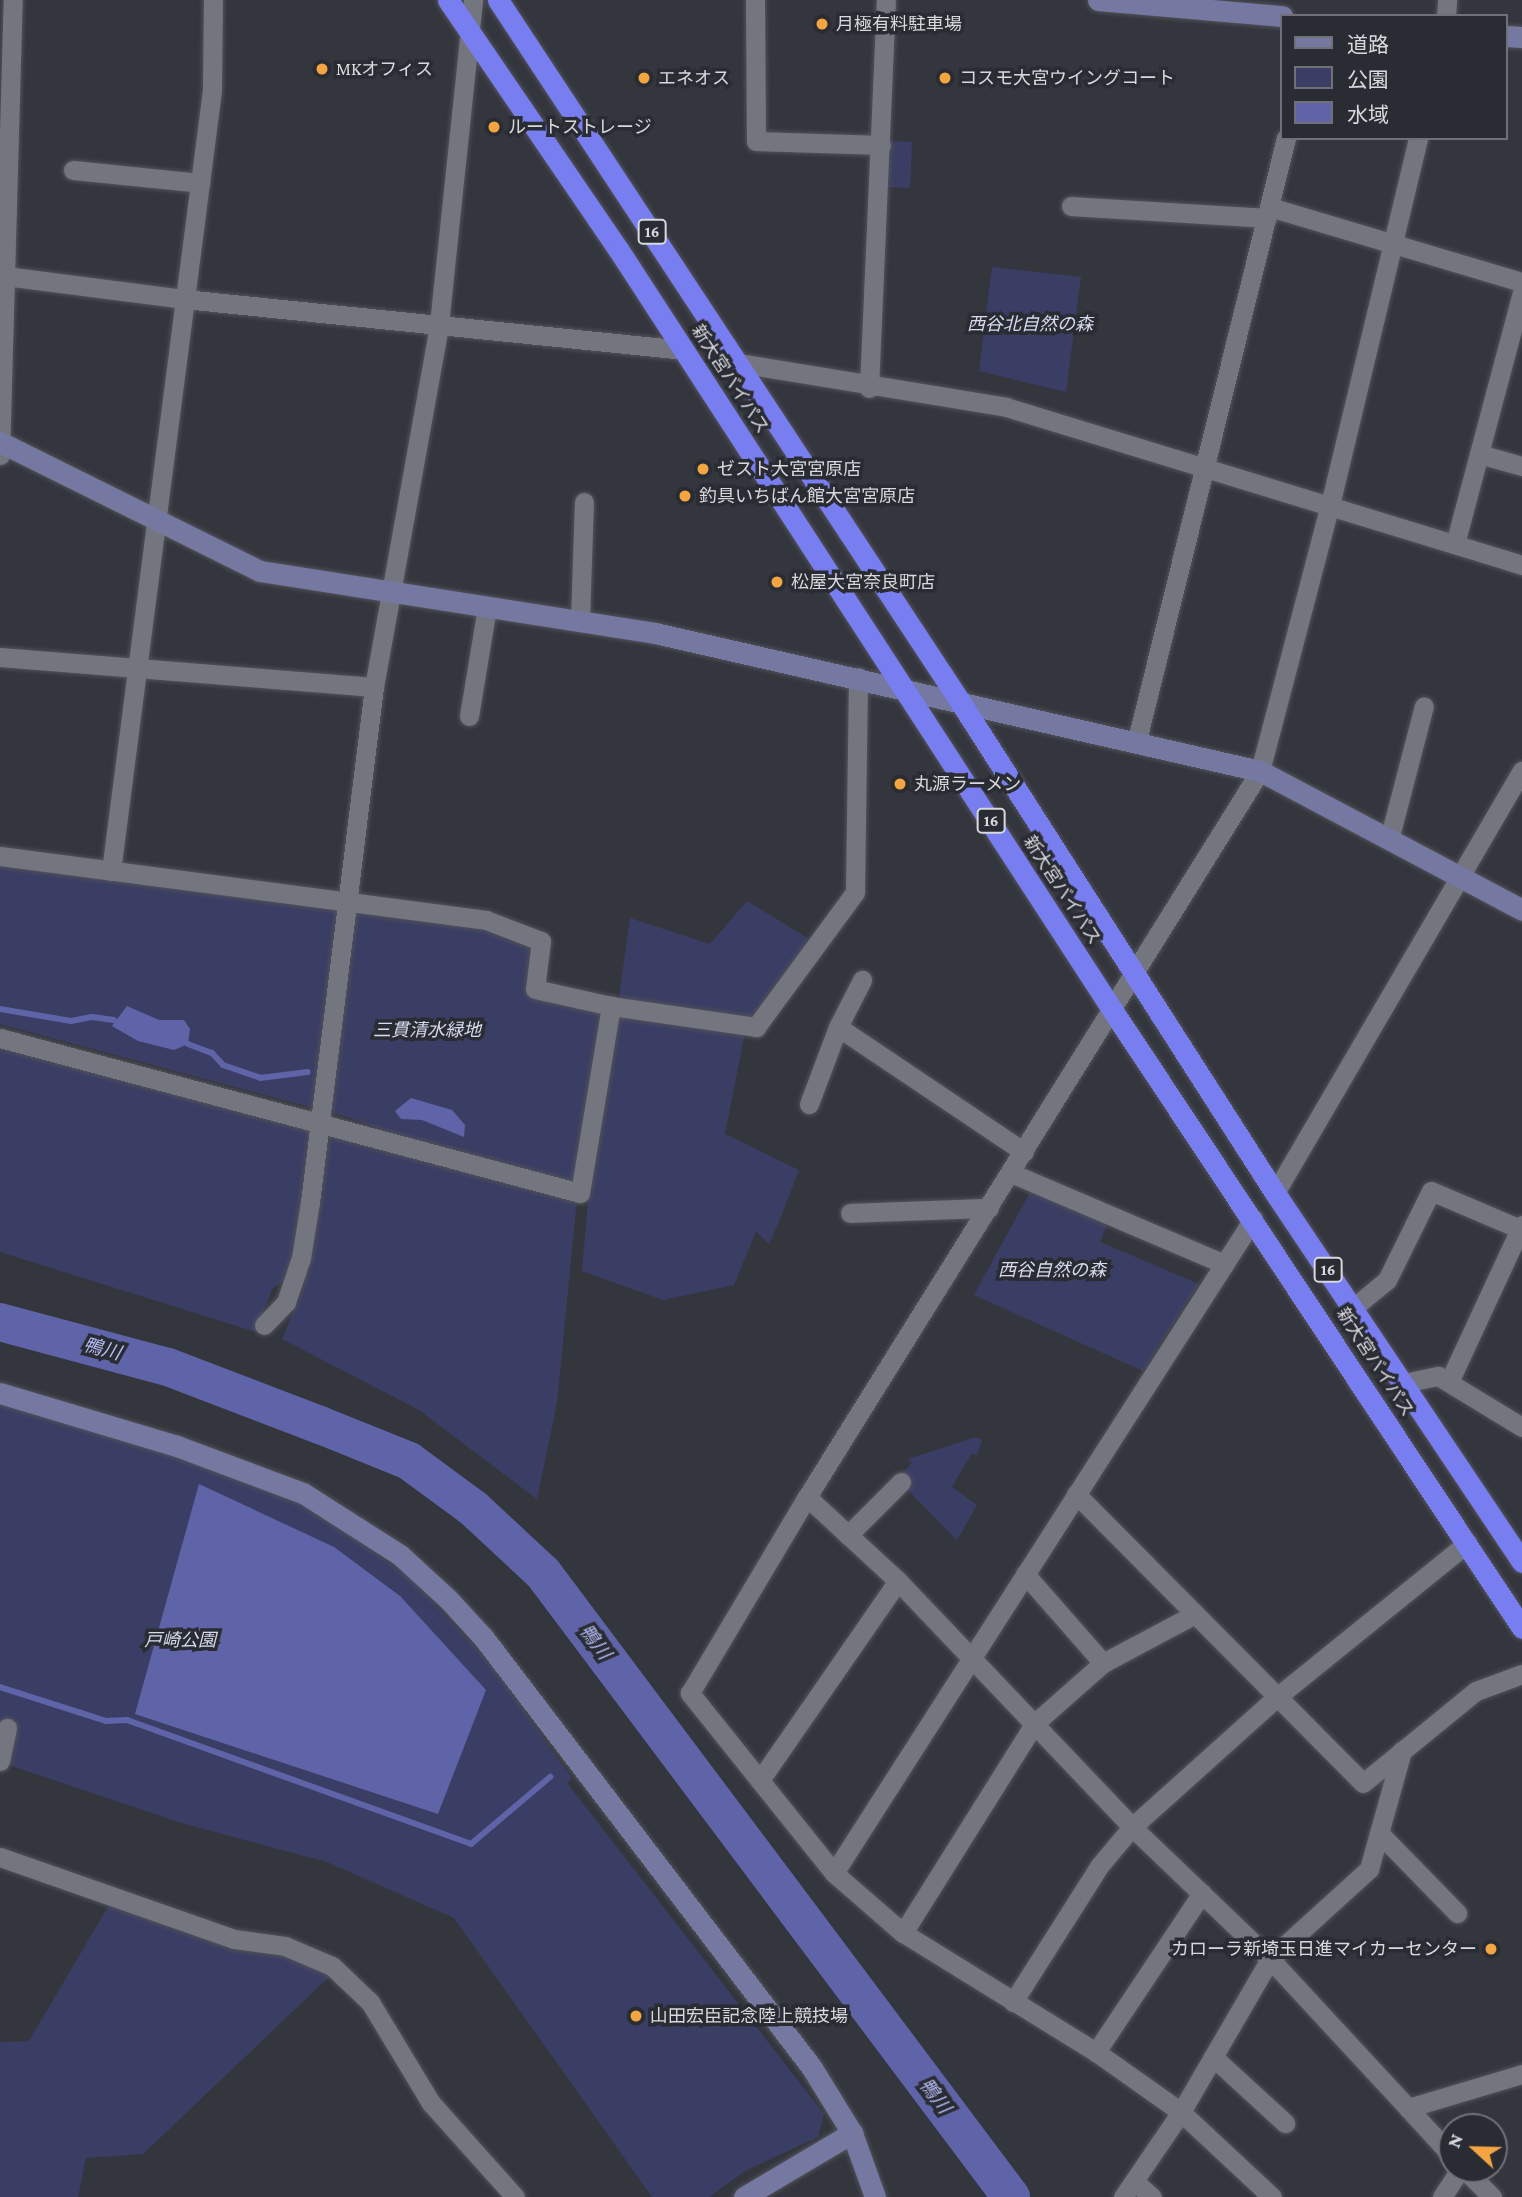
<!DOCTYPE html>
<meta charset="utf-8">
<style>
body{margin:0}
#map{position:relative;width:1522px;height:2197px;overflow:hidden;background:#34363e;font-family:"Crimson Pro","Noto Sans JP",serif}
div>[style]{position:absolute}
.green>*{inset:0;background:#3b3e64}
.water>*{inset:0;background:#5f64a9}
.stream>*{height:6px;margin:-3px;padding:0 3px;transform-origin:3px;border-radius:3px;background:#5f64a9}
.river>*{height:38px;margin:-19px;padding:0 19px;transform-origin:19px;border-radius:19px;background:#5f64a9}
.roads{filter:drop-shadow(0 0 2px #515259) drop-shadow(0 0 2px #515259)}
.street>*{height:19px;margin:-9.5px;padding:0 9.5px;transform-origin:9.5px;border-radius:9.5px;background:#74767f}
.secondary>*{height:21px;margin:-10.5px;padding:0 10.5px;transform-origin:10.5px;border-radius:10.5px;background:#7578a1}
.highway>*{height:21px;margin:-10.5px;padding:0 10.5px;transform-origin:10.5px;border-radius:10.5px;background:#787df0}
.dots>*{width:19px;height:19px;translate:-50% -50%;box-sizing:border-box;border:4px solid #2a2c33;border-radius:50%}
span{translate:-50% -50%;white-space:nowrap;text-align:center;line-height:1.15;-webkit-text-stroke:7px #2a2c33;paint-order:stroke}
.shield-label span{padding:2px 5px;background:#2a2c33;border:2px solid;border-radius:5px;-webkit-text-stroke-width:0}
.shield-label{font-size:16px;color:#d8d9de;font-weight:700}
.poi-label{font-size:18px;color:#d8d9de}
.left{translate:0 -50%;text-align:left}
.right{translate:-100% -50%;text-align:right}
.park-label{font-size:18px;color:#d7daee;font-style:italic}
.street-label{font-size:18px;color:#d8d9de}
.water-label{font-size:19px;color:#b5bcf6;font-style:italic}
.legend{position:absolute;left:1280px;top:14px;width:228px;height:126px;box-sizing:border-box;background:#2a2c33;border:2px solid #707177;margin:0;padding:9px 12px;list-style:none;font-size:21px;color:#d8d9de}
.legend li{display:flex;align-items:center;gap:14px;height:35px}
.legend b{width:35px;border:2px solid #707177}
.north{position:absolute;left:1438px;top:2113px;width:70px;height:70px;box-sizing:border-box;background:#2a2c33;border:2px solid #707177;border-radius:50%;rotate:292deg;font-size:19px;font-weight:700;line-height:28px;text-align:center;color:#d8d9de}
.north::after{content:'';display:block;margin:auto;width:24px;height:32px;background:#f2a541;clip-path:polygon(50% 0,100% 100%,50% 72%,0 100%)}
</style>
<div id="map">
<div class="green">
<i style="clip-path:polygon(891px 141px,912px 142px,910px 188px,888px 187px)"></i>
<i style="clip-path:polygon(992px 267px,1081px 277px,1066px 392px,979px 371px)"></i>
<i style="clip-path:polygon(0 862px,493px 928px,536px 944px,530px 991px,617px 1011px,630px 918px,710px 944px,747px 901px,809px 939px,745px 1032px,725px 1134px,799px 1170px,778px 1224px,769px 1244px,756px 1231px,734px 1285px,663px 1300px,582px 1271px,589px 1190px,408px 1140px,351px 1118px,0 1024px)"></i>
<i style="clip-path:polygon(0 1042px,313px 1121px,297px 1257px,287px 1279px,272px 1289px,256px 1332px,0 1252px)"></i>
<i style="clip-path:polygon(337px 1132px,577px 1199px,557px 1403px,537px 1499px,419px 1410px,282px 1339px,301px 1294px,328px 1143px)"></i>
<i style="clip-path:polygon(1034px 1185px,1110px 1218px,1100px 1242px,1199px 1284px,1143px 1371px,974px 1295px)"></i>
<i style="clip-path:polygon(0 1404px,156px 1446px,279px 1492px,320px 1512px,412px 1580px,489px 1662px,572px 1778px,567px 1783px,824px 2114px,818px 2137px,745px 2171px,709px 2197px,652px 2197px,454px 1918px,327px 1862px,185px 1824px,0 1762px)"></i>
<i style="clip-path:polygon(976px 1437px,982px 1440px,977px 1455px,971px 1454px,952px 1487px,977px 1505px,957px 1540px,897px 1479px,912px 1463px,908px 1459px)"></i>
<i style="clip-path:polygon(109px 1905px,234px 1950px,283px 1955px,332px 1974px,143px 2154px,86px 2158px,78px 2197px,0 2197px,0 2042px,29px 2041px)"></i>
</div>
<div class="water">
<i style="clip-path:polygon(127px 1006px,159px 1020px,184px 1020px,190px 1029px,188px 1044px,174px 1050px,138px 1041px,112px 1026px)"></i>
<i style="clip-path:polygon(411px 1098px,452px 1110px,465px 1125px,464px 1137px,422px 1120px,401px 1119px,395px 1111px)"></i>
<i style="clip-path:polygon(199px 1484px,334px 1547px,400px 1596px,486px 1690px,438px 1814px,135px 1714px)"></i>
</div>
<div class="stream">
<i style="left:0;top:1009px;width:72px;rotate:9.6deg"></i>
<i style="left:71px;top:1021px;width:21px;rotate:-11deg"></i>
<i style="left:92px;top:1017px;width:22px;rotate:8deg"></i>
<i style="left:188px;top:1044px;width:26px;rotate:21deg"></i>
<i style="left:212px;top:1053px;width:16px;rotate:47deg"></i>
<i style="left:223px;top:1065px;width:39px;rotate:19deg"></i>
<i style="left:260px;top:1078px;width:48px;rotate:-7.1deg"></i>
<i style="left:0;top:1687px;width:111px;rotate:17.8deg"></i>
<i style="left:106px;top:1721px;width:21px;rotate:-3deg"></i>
<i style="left:127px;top:1720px;width:366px;rotate:19.8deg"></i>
<i style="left:471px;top:1844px;width:104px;rotate:-40.3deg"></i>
</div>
<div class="river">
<i style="left:0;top:1322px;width:174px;rotate:15deg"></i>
<i style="left:168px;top:1367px;width:163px;rotate:20.9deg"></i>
<i style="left:320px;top:1425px;width:96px;rotate:22deg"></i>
<i style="left:409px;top:1461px;width:79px;rotate:36.3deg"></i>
<i style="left:473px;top:1508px;width:96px;rotate:42.9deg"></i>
<i style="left:543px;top:1573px;width:780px;rotate:53.13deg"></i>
</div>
<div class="roads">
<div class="street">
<i style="left:755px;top:0;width:141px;rotate:89.6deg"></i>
<i style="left:756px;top:141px;width:125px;rotate:1.8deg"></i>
<i style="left:1446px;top:16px;width:16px;rotate:-86deg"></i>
<i style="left:73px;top:170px;width:128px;rotate:5.8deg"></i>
<i style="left:1071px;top:206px;width:196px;rotate:3.5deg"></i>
<i style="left:1270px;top:207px;width:263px;rotate:16.6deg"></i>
<i style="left:5px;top:276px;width:180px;rotate:7.3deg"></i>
<i style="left:184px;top:299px;width:503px;rotate:5.82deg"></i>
<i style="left:738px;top:363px;width:272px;rotate:9.3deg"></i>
<i style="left:1006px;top:407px;width:540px;rotate:17.02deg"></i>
<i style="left:869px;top:388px;width:388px;rotate:-87.5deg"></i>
<i style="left:1479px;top:454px;width:45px;rotate:15.6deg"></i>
<i style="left:0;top:455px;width:455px;rotate:-88.4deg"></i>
<i style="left:1455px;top:544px;width:261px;rotate:-75.1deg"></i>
<i style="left:580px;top:621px;width:119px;rotate:-88.1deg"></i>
<i style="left:0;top:657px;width:375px;rotate:4.6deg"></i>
<i style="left:469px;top:716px;width:110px;rotate:-80.6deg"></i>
<i style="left:1137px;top:740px;width:620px;rotate:-76.1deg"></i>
<i style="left:1389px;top:840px;width:138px;rotate:-75.4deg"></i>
<i style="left:0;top:856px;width:490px;rotate:7.5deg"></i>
<i style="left:486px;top:920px;width:59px;rotate:20.9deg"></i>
<i style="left:541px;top:941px;width:48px;rotate:97.1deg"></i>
<i style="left:535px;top:989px;width:78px;rotate:12.6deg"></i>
<i style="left:611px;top:1006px;width:147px;rotate:8.2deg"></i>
<i style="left:756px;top:1027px;width:167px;rotate:-53.7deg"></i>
<i style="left:855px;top:892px;width:215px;rotate:-89.2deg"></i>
<i style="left:111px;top:871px;width:788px;rotate:-82.63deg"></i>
<i style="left:212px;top:90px;width:90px;rotate:-89.4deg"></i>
<i style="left:838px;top:1027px;width:224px;rotate:33.9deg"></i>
<i style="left:0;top:1038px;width:600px;rotate:14.96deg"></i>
<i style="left:580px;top:1193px;width:190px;rotate:-80.6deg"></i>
<i style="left:809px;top:1104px;width:82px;rotate:-69.4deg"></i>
<i style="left:838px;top:1027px;width:53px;rotate:-62.9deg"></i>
<i style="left:1011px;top:1173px;width:232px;rotate:23.1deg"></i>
<i style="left:1275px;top:1193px;width:489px;rotate:-59.7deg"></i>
<i style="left:850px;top:1213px;width:139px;rotate:-2.1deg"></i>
<i style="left:1353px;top:1308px;width:44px;rotate:-39.5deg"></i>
<i style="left:1387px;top:1280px;width:99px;rotate:-63.7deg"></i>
<i style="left:1431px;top:1191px;width:97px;rotate:23.1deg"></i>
<i style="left:264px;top:1325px;width:32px;rotate:-46deg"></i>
<i style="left:286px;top:1302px;width:46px;rotate:-71.2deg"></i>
<i style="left:301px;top:1258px;width:57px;rotate:-80.9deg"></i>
<i style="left:310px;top:1202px;width:519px;rotate:-82.92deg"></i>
<i style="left:374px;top:687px;width:369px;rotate:-79.8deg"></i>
<i style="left:439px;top:324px;width:326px;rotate:-84deg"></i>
<i style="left:1449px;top:1382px;width:173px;rotate:-65.1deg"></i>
<i style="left:1404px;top:1383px;width:35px;rotate:-12deg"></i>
<i style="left:1438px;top:1376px;width:98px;rotate:31.3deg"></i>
<i style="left:1076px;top:1494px;width:407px;rotate:45.2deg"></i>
<i style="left:1363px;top:1783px;width:146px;rotate:-39.2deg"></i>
<i style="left:1476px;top:1691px;width:49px;rotate:-20.3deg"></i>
<i style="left:807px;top:1497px;width:856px;rotate:-58.04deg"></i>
<i style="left:1260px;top:771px;width:275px;rotate:-75.3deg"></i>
<i style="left:1330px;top:505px;width:377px;rotate:-76.5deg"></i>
<i style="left:848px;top:1535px;width:75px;rotate:-45deg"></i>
<i style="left:1025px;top:1574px;width:118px;rotate:48.8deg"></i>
<i style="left:0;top:1761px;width:34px;rotate:-78deg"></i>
<i style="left:760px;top:1780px;width:242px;rotate:-55.3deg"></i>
<i style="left:1379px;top:1833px;width:112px;rotate:45.7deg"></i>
<i style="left:0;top:1857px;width:248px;rotate:19.3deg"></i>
<i style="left:234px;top:1939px;width:51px;rotate:7.8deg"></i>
<i style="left:285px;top:1946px;width:51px;rotate:23.1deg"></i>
<i style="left:332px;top:1966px;width:52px;rotate:43.5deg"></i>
<i style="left:370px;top:2002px;width:118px;rotate:58.9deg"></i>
<i style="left:431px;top:2103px;width:126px;rotate:48.2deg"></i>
<i style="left:834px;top:1873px;width:777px;rotate:-57.35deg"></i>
<i style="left:903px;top:1933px;width:247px;rotate:-57.9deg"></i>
<i style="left:1034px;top:1724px;width:92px;rotate:-41.5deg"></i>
<i style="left:1103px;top:1663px;width:104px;rotate:-28deg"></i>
<i style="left:1013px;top:2002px;width:162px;rotate:-57.6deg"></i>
<i style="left:1100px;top:1865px;width:50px;rotate:-49.9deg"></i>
<i style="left:1132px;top:1827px;width:195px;rotate:-41.9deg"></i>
<i style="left:1277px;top:1697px;width:245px;rotate:-39deg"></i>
<i style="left:1096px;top:2052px;width:191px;rotate:-56.3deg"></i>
<i style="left:1213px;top:2057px;width:98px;rotate:42.5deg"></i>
<i style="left:1452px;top:2156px;width:65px;rotate:-132.5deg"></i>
<i style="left:1408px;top:2108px;width:119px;rotate:-16.6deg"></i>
<i style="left:1464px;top:2169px;width:40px;rotate:45deg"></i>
<i style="left:1134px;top:2181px;width:24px;rotate:42deg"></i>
<i style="left:1123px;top:2197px;width:103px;rotate:-55.7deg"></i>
<i style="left:1181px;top:2112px;width:177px;rotate:-59.8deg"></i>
<i style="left:1270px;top:1959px;width:134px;rotate:-42.3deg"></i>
<i style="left:1369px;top:1869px;width:123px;rotate:-74.4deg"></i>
<i style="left:1272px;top:2197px;width:125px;rotate:-137deg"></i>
<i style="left:1181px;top:2112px;width:104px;rotate:-144.8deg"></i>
<i style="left:1096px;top:2052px;width:227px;rotate:-148.3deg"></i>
<i style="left:903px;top:1933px;width:91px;rotate:-139deg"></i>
<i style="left:834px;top:1873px;width:231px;rotate:-128.7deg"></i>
<i style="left:690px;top:1693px;width:228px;rotate:-59.2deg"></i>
<i style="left:807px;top:1497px;width:124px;rotate:42.7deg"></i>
<i style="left:898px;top:1581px;width:340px;rotate:46.4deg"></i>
<i style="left:1132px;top:1827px;width:191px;rotate:43.7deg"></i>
<i style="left:1270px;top:1959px;width:203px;rotate:47.2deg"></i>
<i style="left:1442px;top:2197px;width:33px;rotate:-57deg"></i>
</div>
<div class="secondary">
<i style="left:1098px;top:0;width:185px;rotate:5deg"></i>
<i style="left:1506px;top:36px;width:16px;rotate:4deg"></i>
<i style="left:0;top:442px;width:290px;rotate:26.4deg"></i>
<i style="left:260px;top:571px;width:400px;rotate:8.9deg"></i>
<i style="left:655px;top:633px;width:621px;rotate:12.85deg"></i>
<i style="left:1260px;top:771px;width:297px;rotate:27.9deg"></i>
<i style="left:0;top:1393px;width:185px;rotate:16.7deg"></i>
<i style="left:177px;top:1446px;width:134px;rotate:20.5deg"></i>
<i style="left:303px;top:1493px;width:115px;rotate:32.6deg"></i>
<i style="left:400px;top:1555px;width:65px;rotate:42.5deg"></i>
<i style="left:448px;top:1599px;width:52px;rotate:47.4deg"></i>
<i style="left:483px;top:1637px;width:542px;rotate:52.64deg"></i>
<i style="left:812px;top:2068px;width:76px;rotate:58.4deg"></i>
<i style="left:852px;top:2133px;width:68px;rotate:70.2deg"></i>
<i style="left:744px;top:2197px;width:126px;rotate:-30.7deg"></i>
</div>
<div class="highway">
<i style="left:448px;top:0;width:301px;rotate:55.7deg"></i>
<i style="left:618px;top:249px;width:909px;rotate:56.99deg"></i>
<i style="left:1113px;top:1011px;width:740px;rotate:56.46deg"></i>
<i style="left:498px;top:0;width:838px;rotate:56.63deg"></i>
<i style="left:959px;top:700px;width:586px;rotate:57.34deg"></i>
<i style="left:1275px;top:1193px;width:444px;rotate:56.2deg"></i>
</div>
</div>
<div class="dots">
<i style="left:822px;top:24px;background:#f2a541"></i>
<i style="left:322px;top:69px;background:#f2a541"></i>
<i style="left:644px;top:78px;background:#f2a541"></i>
<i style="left:945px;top:78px;background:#f2a541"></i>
<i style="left:494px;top:127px;background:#f2a541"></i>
<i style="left:703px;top:469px;background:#f2a541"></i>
<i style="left:685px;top:496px;background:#f2a541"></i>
<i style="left:777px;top:582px;background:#f2a541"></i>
<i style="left:900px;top:784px;background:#f2a541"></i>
<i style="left:1491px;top:1949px;background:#f2a541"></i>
<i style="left:636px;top:2016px;background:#f2a541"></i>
</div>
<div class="shield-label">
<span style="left:652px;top:232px">16</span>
<span style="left:991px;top:821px">16</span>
<span style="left:1328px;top:1270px">16</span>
</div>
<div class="poi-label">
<span class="left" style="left:836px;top:24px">月極有料駐車場</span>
<span class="left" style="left:336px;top:69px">MKオフィス</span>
<span class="left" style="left:658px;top:78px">エネオス</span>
<span class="left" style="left:959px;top:78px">コスモ大宮ウイングコート</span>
<span class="left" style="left:508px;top:127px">ルートストレージ</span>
<span class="left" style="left:717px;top:469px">ゼスト大宮宮原店</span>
<span class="left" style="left:699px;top:496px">釣具いちばん館大宮宮原店</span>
<span class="left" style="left:791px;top:582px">松屋大宮奈良町店</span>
<span class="left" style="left:914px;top:784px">丸源ラーメン</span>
<span class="right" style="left:1477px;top:1949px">カローラ新埼玉日進マイカーセンター</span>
<span class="left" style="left:650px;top:2016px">山田宏臣記念陸上競技場</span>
</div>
<div class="park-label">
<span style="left:1030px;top:324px">西谷北自然の森</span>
<span style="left:427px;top:1030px">三貫清水緑地</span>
<span style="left:1052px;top:1270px">西谷自然の森</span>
<span style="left:180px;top:1640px">戸崎公園</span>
</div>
<div class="street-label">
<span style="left:730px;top:379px;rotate:57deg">新大宮バイパス</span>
<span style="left:1062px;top:890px;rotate:57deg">新大宮バイパス</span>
<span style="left:1375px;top:1362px;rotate:57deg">新大宮バイパス</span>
</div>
<div class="water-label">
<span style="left:102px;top:1349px;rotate:15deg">鴨川</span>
<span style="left:595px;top:1642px;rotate:53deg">鴨川</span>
<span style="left:935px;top:2096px;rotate:53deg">鴨川</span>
</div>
<ul class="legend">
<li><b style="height:9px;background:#7578a1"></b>道路</li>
<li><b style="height:19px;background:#3b3e64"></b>公園</li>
<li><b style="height:19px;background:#5f64a9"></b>水域</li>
</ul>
<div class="north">N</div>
</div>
